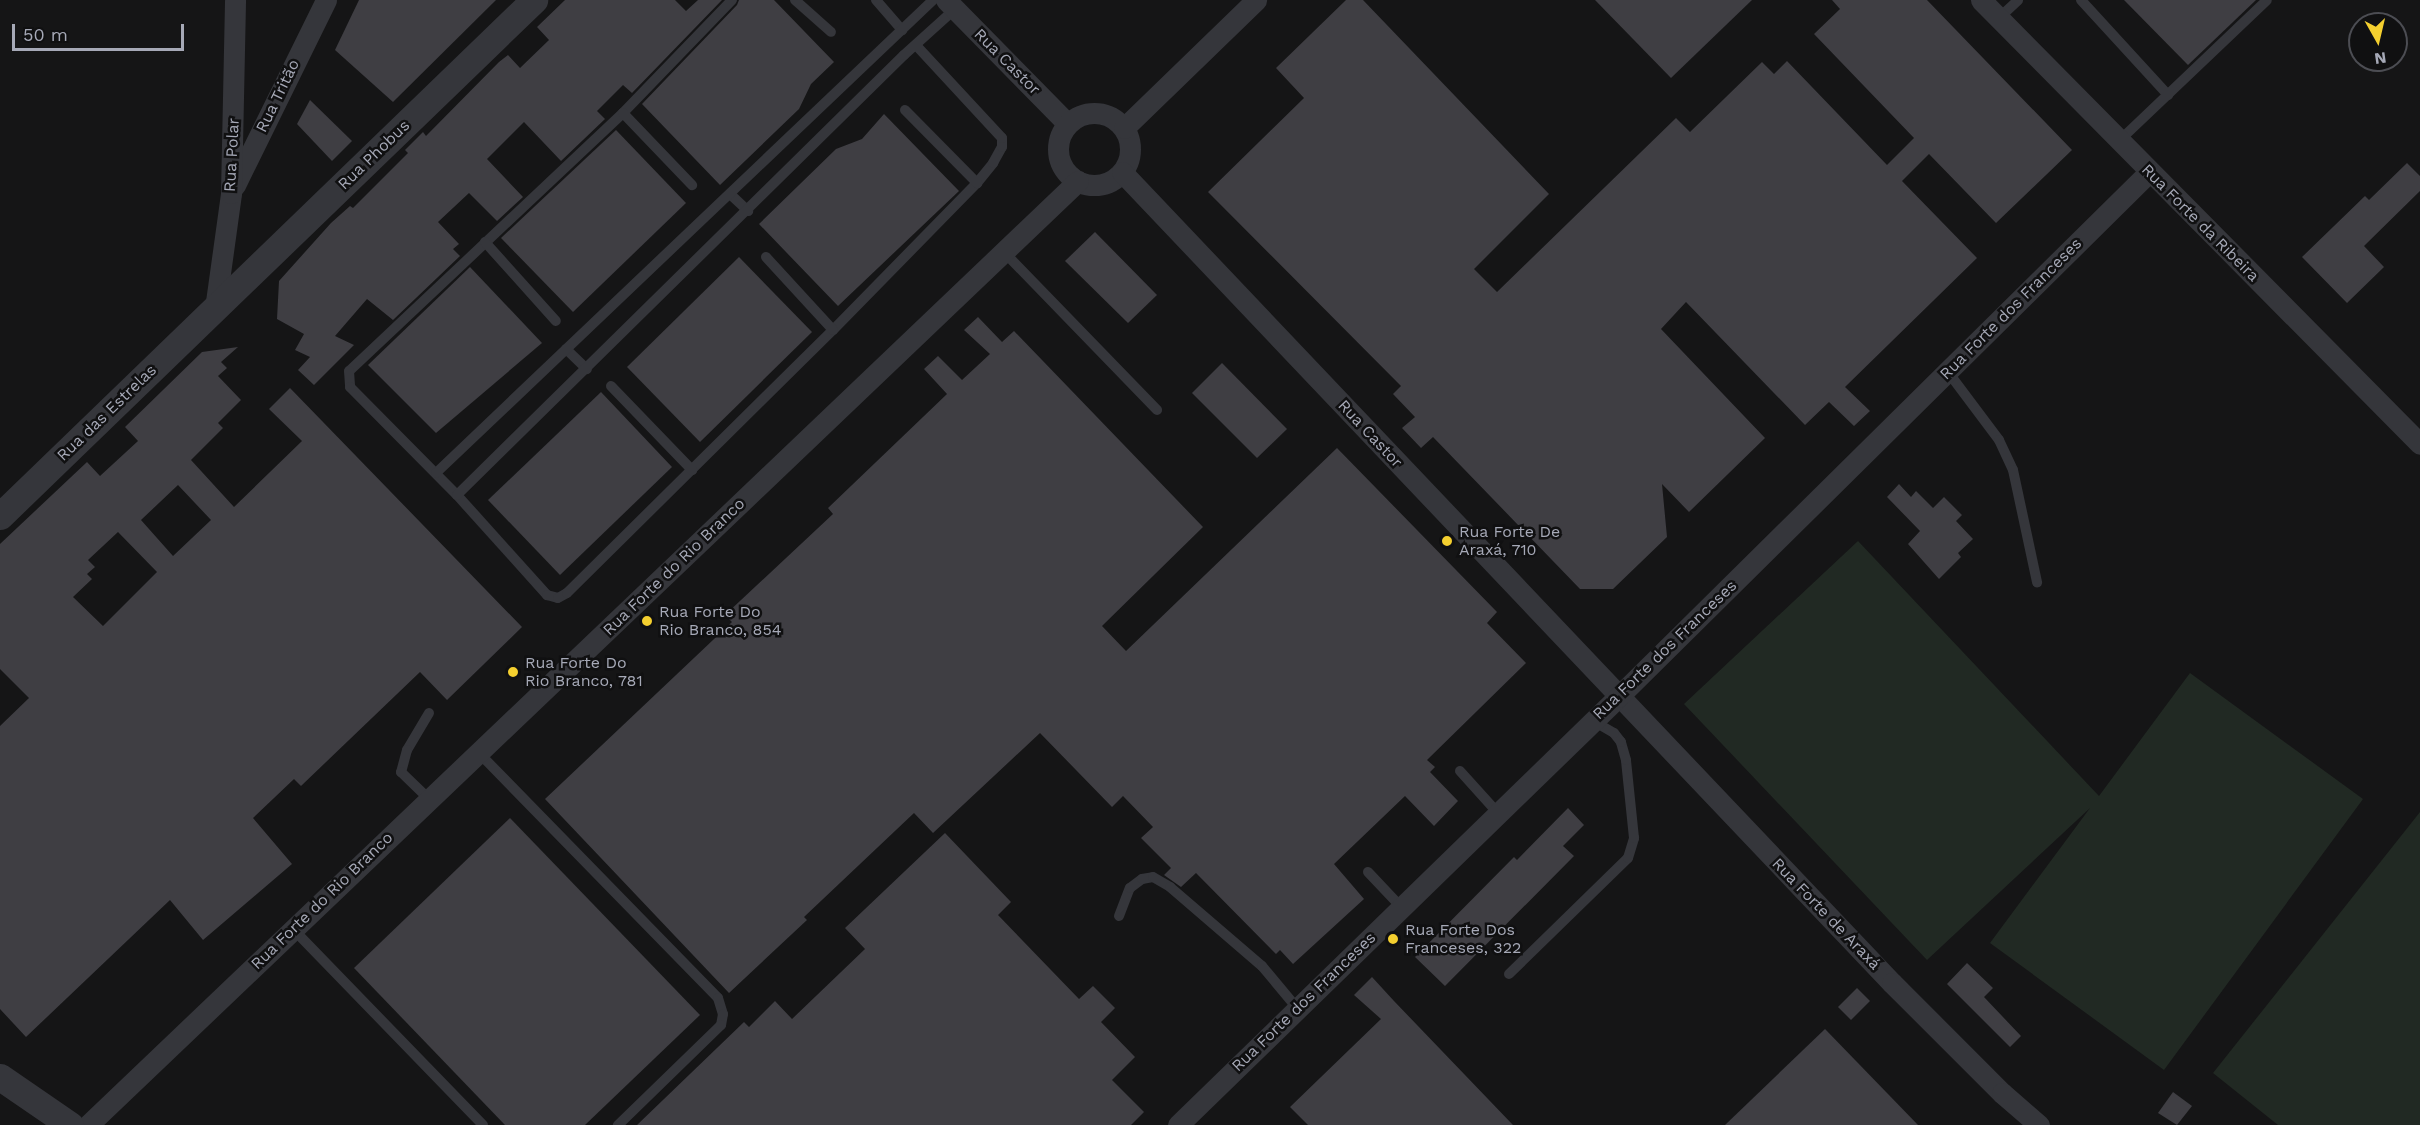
<!DOCTYPE html>
<meta charset="utf-8">
<style>
body{margin:0}
#map{position:relative;width:2420px;height:1125px;overflow:hidden;background:#151516;font-family:"Work Sans",sans-serif}
div>[style]{position:absolute}
.green>*{inset:0;background:#212923}
.building>*{inset:0;background:#3f3e43}
.service>*{height:10px;margin:-5px;padding:0 5px;transform-origin:5px;border-radius:5px;background:#35363b}
.minor>*{height:21px;margin:-10.5px;padding:0 10.5px;transform-origin:10.5px;border-radius:10.5px;background:#35363b}
.minor>.ring{margin:-10.5px;padding:0;box-sizing:content-box;background:none;border:21px solid #35363b;border-radius:50%}
.tertiary>*{height:27px;margin:-13.5px;padding:0 13.5px;transform-origin:13.5px;border-radius:13.5px;background:#35363b}
.dots>*{width:16px;height:16px;translate:-50% -50%;box-sizing:border-box;border:3px solid #101011;border-radius:50%}
span{translate:-50% -50%;white-space:nowrap;text-align:center;line-height:1.15;-webkit-text-stroke:5px #101011;paint-order:stroke}
.street-label{font-size:16px;color:#a6a9b7}
.poi-label{font-size:16px;color:#a6a9b7}
.left{translate:0 -50%;text-align:left}
.north{position:absolute;left:2348px;top:12px;width:60px;height:60px;box-sizing:border-box;background:#101011;border:2px solid #4c4d53;border-radius:50%;rotate:172deg;font-size:16px;font-weight:700;line-height:24px;text-align:center;color:#a6a9b7}
.north::after{content:'';display:block;margin:auto;width:21px;height:27px;background:#f4cf2f;clip-path:polygon(50% 0,100% 100%,50% 72%,0 100%)}
.scale{position:absolute;left:12px;top:24px;width:172px;height:27px;box-sizing:border-box;border:3px solid #a6a9b7;border-top:0;padding-left:8px;font-size:18px;line-height:21px;white-space:nowrap;color:#a6a9b7;-webkit-text-stroke:4px #101011;paint-order:stroke}
</style>
<div id="map">
<div class="green">
<i style="clip-path:polygon(1858px 541px,2099px 796px,2190px 673px,2363px 799px,2164px 1070px,1990px 943px,2090px 808px,1927px 960px,1684px 704px)"></i>
<i style="clip-path:polygon(2420px 812px,2420px 1125px,2278px 1125px,2213px 1073px)"></i>
</div>
<div class="building">
<i style="clip-path:polygon(359px 0,496px 0,393px 102px,335px 50px)"></i>
<i style="clip-path:polygon(565px 0,675px 0,686px 11px,698px 0,722px 0,632px 93px,623px 85px,597px 111px,605px 119px,561px 161px,524px 122px,487px 159px,523px 197px,497px 221px,469px 193px,438px 222px,459px 244px,453px 249px,460px 256px,393px 320px,367px 299px,335px 336px,354px 345px,314px 385px,298px 370px,310px 357px,295px 350px,304px 334px,277px 319px,279px 281px,331px 223px,350px 206px,353px 208px,408px 153px,405px 150px,423px 132px,426px 136px,499px 62px,508px 55px,520px 68px,549px 40px,537px 27px)"></i>
<i style="clip-path:polygon(739px 0,774px 0,834px 62px,811px 84px,799px 109px,720px 185px,642px 104px,737px 5px)"></i>
<i style="clip-path:polygon(1346px 0,1363px 0,1549px 194px,1474px 269px,1497px 292px,1676px 118px,1690px 132px,1762px 62px,1774px 74px,1787px 61px,1887px 165px,1914px 138px,1814px 34px,1840px 9px,1832px 0,1927px 0,2072px 150px,1996px 223px,1929px 154px,1902px 181px,1977px 258px,1845px 387px,1870px 411px,1854px 426px,1829px 402px,1805px 425px,1686px 302px,1661px 329px,1765px 438px,1689px 512px,1662px 484px,1667px 537px,1613px 589px,1580px 589px,1433px 437px,1421px 448px,1402px 428px,1415px 417px,1393px 394px,1401px 386px,1208px 192px,1304px 98px,1276px 68px)"></i>
<i style="clip-path:polygon(1595px 0,1752px 0,1671px 78px)"></i>
<i style="clip-path:polygon(2124px 0,2256px 0,2188px 65px)"></i>
<i style="clip-path:polygon(310px 100px,352px 141px,332px 161px,297px 124px)"></i>
<i style="clip-path:polygon(884px 114px,959px 191px,838px 306px,759px 224px,836px 149px,862px 139px)"></i>
<i style="clip-path:polygon(616px 130px,686px 203px,573px 312px,501px 238px)"></i>
<i style="clip-path:polygon(2407px 163px,2420px 176px,2420px 191px,2364px 246px,2384px 267px,2347px 303px,2302px 257px,2365px 196px,2369px 200px)"></i>
<i style="clip-path:polygon(1095px 232px,1157px 295px,1128px 323px,1065px 261px)"></i>
<i style="clip-path:polygon(739px 257px,812px 332px,700px 442px,627px 367px)"></i>
<i style="clip-path:polygon(470px 267px,542px 343px,436px 433px,368px 365px)"></i>
<i style="clip-path:polygon(978px 317px,1002px 342px,1014px 331px,1203px 527px,1102px 626px,1126px 651px,1337px 448px,1497px 612px,1487px 623px,1526px 663px,1427px 760px,1435px 767px,1430px 772px,1458px 801px,1434px 826px,1405px 796px,1334px 864px,1364px 899px,1293px 964px,1280px 950px,1276px 954px,1196px 873px,1181px 887px,1164px 875px,1171px 868px,1141px 838px,1153px 827px,1123px 796px,1112px 807px,1040px 733px,933px 833px,914px 813px,804px 917px,807px 920px,729px 993px,545px 799px,732px 622px,725px 615px,833px 514px,828px 508px,947px 394px,924px 369px,938px 356px,962px 380px,990px 354px,964px 330px)"></i>
<i style="clip-path:polygon(evenodd,238px 347px,221px 362px,227px 368px,218px 376px,241px 400px,218px 423px,223px 428px,191px 460px,234px 507px,302px 441px,269px 409px,290px 388px,522px 627px,447px 700px,420px 672px,301px 786px,294px 779px,253px 818px,292px 864px,203px 940px,170px 900px,26px 1037px,0 1009px,0 726px,29px 698px,0 669px,0 544px,87px 462px,100px 476px,138px 441px,125px 427px,202px 352px,238px 347px,178px 485px,211px 520px,173px 556px,141px 520px,178px 485px,238px 347px,118px 532px,157px 572px,103px 626px,73px 597px,92px 579px,87px 574px,95px 567px,88px 560px,118px 532px)"></i>
<i style="clip-path:polygon(1222px 363px,1287px 429px,1257px 458px,1192px 393px)"></i>
<i style="clip-path:polygon(601px 392px,672px 467px,560px 575px,488px 500px)"></i>
<i style="clip-path:polygon(1899px 484px,1911px 497px,1916px 491px,1933px 508px,1944px 497px,1962px 515px,1956px 521px,1973px 539px,1958px 553px,1961px 557px,1939px 579px,1908px 544px,1920px 531px,1887px 497px)"></i>
<i style="clip-path:polygon(1568px 808px,1584px 825px,1563px 846px,1574px 856px,1445px 986px,1415px 957px,1514px 857px,1517px 860px)"></i>
<i style="clip-path:polygon(510px 818px,700px 1015px,585px 1125px,505px 1125px,354px 968px)"></i>
<i style="clip-path:polygon(945px 833px,1011px 902px,998px 915px,1079px 999px,1093px 986px,1115px 1008px,1101px 1022px,1135px 1057px,1112px 1080px,1144px 1112px,1131px 1125px,637px 1125px,744px 1022px,749px 1027px,775px 1001px,792px 1019px,865px 949px,845px 928px)"></i>
<i style="clip-path:polygon(1967px 963px,1993px 988px,1984px 997px,2021px 1036px,2010px 1047px,1947px 984px)"></i>
<i style="clip-path:polygon(1372px 977px,1394px 1001px,1513px 1125px,1308px 1125px,1290px 1107px,1381px 1019px,1354px 995px)"></i>
<i style="clip-path:polygon(1857px 988px,1870px 1001px,1851px 1020px,1838px 1007px)"></i>
<i style="clip-path:polygon(1825px 1029px,1918px 1125px,1725px 1125px)"></i>
<i style="clip-path:polygon(2173px 1092px,2192px 1106px,2177px 1125px,2158px 1113px)"></i>
</div>
<div class="service">
<i style="left:732px;top:0;width:157px;rotate:134deg"></i>
<i style="left:623px;top:113px;width:376px;rotate:136.7deg"></i>
<i style="left:349px;top:371px;width:16px;rotate:86deg"></i>
<i style="left:350px;top:387px;width:152px;rotate:45.3deg"></i>
<i style="left:457px;top:495px;width:135px;rotate:48deg"></i>
<i style="left:547px;top:595px;width:11px;rotate:15deg"></i>
<i style="left:558px;top:598px;width:10px;rotate:-29deg"></i>
<i style="left:567px;top:593px;width:374px;rotate:-44.7deg"></i>
<i style="left:833px;top:330px;width:206px;rotate:-45.6deg"></i>
<i style="left:977px;top:183px;width:26px;rotate:-51deg"></i>
<i style="left:993px;top:163px;width:18px;rotate:-61deg"></i>
<i style="left:1002px;top:147px;width:9px;rotate:-90deg"></i>
<i style="left:1002px;top:138px;width:127px;rotate:-132.8deg"></i>
<i style="left:795px;top:0;width:48px;rotate:41.6deg"></i>
<i style="left:876px;top:0;width:40px;rotate:49deg"></i>
<i style="left:2081px;top:0;width:129px;rotate:47.5deg"></i>
<i style="left:1999px;top:18px;width:26px;rotate:-43deg"></i>
<i style="left:905px;top:110px;width:103px;rotate:45.4deg"></i>
<i style="left:623px;top:113px;width:100px;rotate:46.2deg"></i>
<i style="left:2119px;top:141px;width:204px;rotate:-43.6deg"></i>
<i style="left:730px;top:194px;width:25px;rotate:43deg"></i>
<i style="left:485px;top:242px;width:106px;rotate:48.1deg"></i>
<i style="left:1004px;top:252px;width:220px;rotate:45.9deg"></i>
<i style="left:766px;top:257px;width:99px;rotate:47.5deg"></i>
<i style="left:566px;top:349px;width:29px;rotate:44deg"></i>
<i style="left:1948px;top:372px;width:85px;rotate:53.1deg"></i>
<i style="left:1999px;top:440px;width:33px;rotate:65deg"></i>
<i style="left:2013px;top:470px;width:115px;rotate:77.9deg"></i>
<i style="left:611px;top:386px;width:117px;rotate:46deg"></i>
<i style="left:436px;top:473px;width:686px;rotate:-43.58deg"></i>
<i style="left:457px;top:495px;width:627px;rotate:-44.55deg"></i>
<i style="left:904px;top:55px;width:69px;rotate:-42deg"></i>
<i style="left:429px;top:713px;width:43px;rotate:120.7deg"></i>
<i style="left:407px;top:750px;width:23px;rotate:105deg"></i>
<i style="left:401px;top:772px;width:39px;rotate:44deg"></i>
<i style="left:479px;top:753px;width:342px;rotate:45.7deg"></i>
<i style="left:718px;top:998px;width:17px;rotate:73deg"></i>
<i style="left:723px;top:1014px;width:11px;rotate:100deg"></i>
<i style="left:721px;top:1025px;width:144px;rotate:135.8deg"></i>
<i style="left:1460px;top:771px;width:57px;rotate:47.9deg"></i>
<i style="left:1368px;top:872px;width:50px;rotate:46.6deg"></i>
<i style="left:1119px;top:916px;width:30px;rotate:-69deg"></i>
<i style="left:1130px;top:888px;width:15px;rotate:-37deg"></i>
<i style="left:1142px;top:879px;width:11px;rotate:-10deg"></i>
<i style="left:1153px;top:877px;width:20px;rotate:30deg"></i>
<i style="left:1170px;top:887px;width:121px;rotate:40.7deg"></i>
<i style="left:1262px;top:966px;width:55px;rotate:50.2deg"></i>
<i style="left:293px;top:929px;width:273px;rotate:45.9deg"></i>
<i style="left:1509px;top:974px;width:166px;rotate:-44.3deg"></i>
<i style="left:1628px;top:858px;width:21px;rotate:-73deg"></i>
<i style="left:1634px;top:838px;width:78px;rotate:-95.9deg"></i>
<i style="left:1626px;top:760px;width:19px;rotate:-106deg"></i>
<i style="left:1621px;top:742px;width:11px;rotate:-128deg"></i>
<i style="left:1614px;top:733px;width:24px;rotate:-150deg"></i>
</div>
<div class="minor">
<i style="left:946px;top:0;width:173px;rotate:45.5deg"></i>
<i style="left:1981px;top:0;width:624px;rotate:45.32deg"></i>
<i class="ring" style="left:1058px;top:113px;width:51px;height:51px"></i>
<i style="left:1124px;top:128px;width:184px;rotate:-44.1deg"></i>
<i style="left:1122px;top:172px;width:1118px;rotate:46.49deg"></i>
<i style="left:1892px;top:983px;width:156px;rotate:45deg"></i>
<i style="left:2002px;top:1093px;width:49px;rotate:40.9deg"></i>
<i style="left:235px;top:185px;width:206px;rotate:-63.8deg"></i>
<i style="left:215px;top:309px;width:117px;rotate:-82.1deg"></i>
<i style="left:231px;top:193px;width:193px;rotate:-88.8deg"></i>
<i style="left:88px;top:1125px;width:1368px;rotate:-43.64deg"></i>
<i style="left:1178px;top:1125px;width:614px;rotate:-44.21deg"></i>
<i style="left:1618px;top:697px;width:747px;rotate:-44.67deg"></i>
</div>
<div class="tertiary">
<i style="left:0;top:516px;width:743px;rotate:-44.02deg"></i>
<i style="left:0;top:1077px;width:85px;rotate:34.4deg"></i>
</div>
<div class="dots">
<i style="left:1447px;top:541px;background:#f4cf2f"></i>
<i style="left:647px;top:621px;background:#f4cf2f"></i>
<i style="left:513px;top:672px;background:#f4cf2f"></i>
<i style="left:1393px;top:939px;background:#f4cf2f"></i>
</div>
<div class="street-label">
<span style="left:1007px;top:62px;rotate:45deg">Rua Castor</span>
<span style="left:278px;top:96px;rotate:-64deg">Rua Tritão</span>
<span style="left:232px;top:155px;rotate:-87deg">Rua Polar</span>
<span style="left:374px;top:155px;rotate:-44deg">Rua Phobus</span>
<span style="left:2200px;top:223px;rotate:45deg">Rua Forte da Ribeira</span>
<span style="left:2011px;top:309px;rotate:-45deg">Rua Forte dos Franceses</span>
<span style="left:107px;top:413px;rotate:-44deg">Rua das Estrelas</span>
<span style="left:1370px;top:434px;rotate:47deg">Rua Castor</span>
<span style="left:674px;top:567px;rotate:-44deg">Rua Forte do Rio Branco</span>
<span style="left:1665px;top:650px;rotate:-44deg">Rua Forte dos Franceses</span>
<span style="left:322px;top:901px;rotate:-44deg">Rua Forte do Rio Branco</span>
<span style="left:1826px;top:914px;rotate:46deg">Rua Forte de Araxá</span>
<span style="left:1304px;top:1002px;rotate:-44deg">Rua Forte dos Franceses</span>
</div>
<div class="poi-label">
<span class="left" style="left:1459px;top:541px">Rua Forte De<br>Araxá, 710</span>
<span class="left" style="left:659px;top:621px">Rua Forte Do<br>Rio Branco, 854</span>
<span class="left" style="left:525px;top:672px">Rua Forte Do<br>Rio Branco, 781</span>
<span class="left" style="left:1405px;top:939px">Rua Forte Dos<br>Franceses, 322</span>
</div>
<div class="north">N</div>
<div class="scale">50 m</div>
</div>
